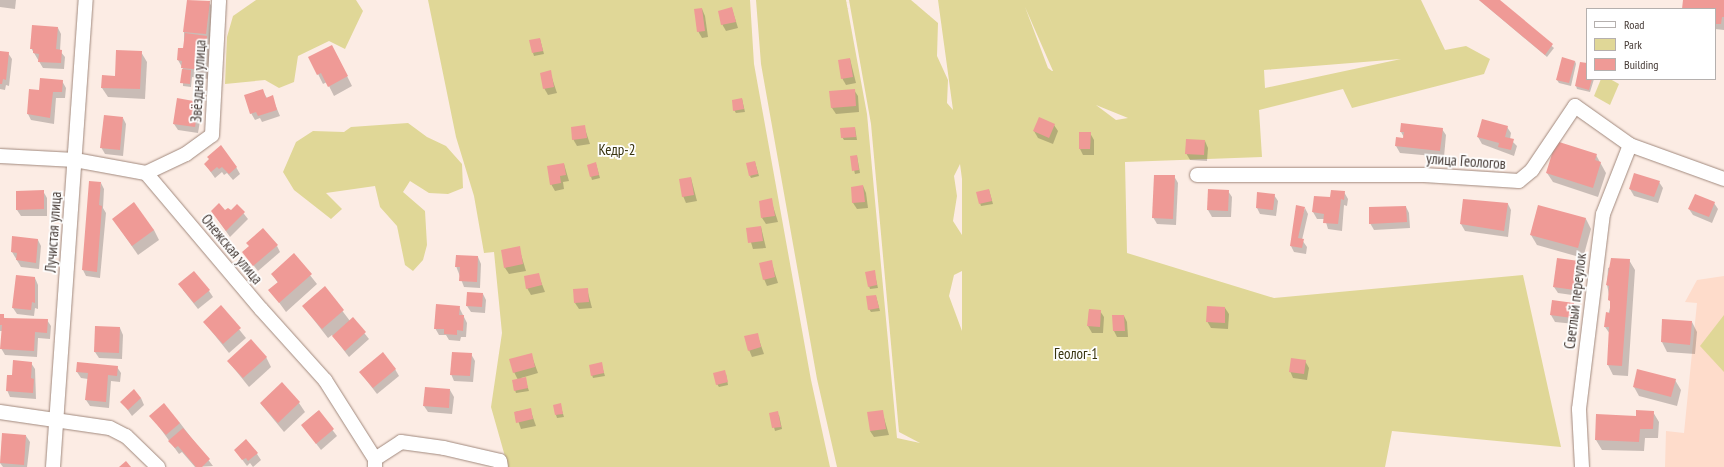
<!DOCTYPE html>
<meta charset="utf-8">
<style>
body{margin:0}
#map{position:relative;width:1724px;height:467px;overflow:hidden;background:#fcece4;font-family:"PT Sans Narrow",sans-serif}
div>[style]{position:absolute}
.built>*{inset:0;background:#fedccb}
.green>*{inset:0;background:#e0d797}
.shadow>*{inset:0;background:#0003}
.building>*{inset:0;background:#ef9a96}
.roads{filter:drop-shadow(0 0 1px #a1897d) drop-shadow(0 0 1px #a1897d)}
.minor>*{height:14px;margin:-7px;padding:0 7px;transform-origin:7px;border-radius:7px;background:#fff}
span{translate:-50% -50%;white-space:nowrap;text-align:center;line-height:1.15;-webkit-text-stroke:3.5px #fff;paint-order:stroke}
.street-label{font-size:15px;color:#453a35}
.park-label{font-size:15px;color:#38330f}
.legend{position:absolute;left:1586px;top:8px;width:130px;height:72px;box-sizing:border-box;background:#fff;border:1px solid #b5b0ae;margin:0;padding:5px 7px;list-style:none;font-size:12px;color:#453a35}
.legend li{display:flex;align-items:center;gap:8px;height:20px}
.legend b{width:20px;border:1px solid #b5b0ae}
</style>
<div id="map">
<div class="built">
<i style="clip-path:polygon(1724px 276px,1724px 467px,1665px 467px,1666px 431px,1684px 433px,1697px 303px,1685px 302px,1697px 280px)"></i>
</div>
<div class="green">
<i style="clip-path:polygon(256px 0,356px 0,363px 11px,345px 49px,329px 41px,298px 56px,294px 82px,279px 88px,265px 80px,225px 84px,227px 37px,233px 16px)"></i>
<i style="clip-path:polygon(428px 0,750px 0,754px 64px,811px 380px,830px 467px,508px 467px,491px 407px,502px 333px,494px 252px,484px 253px,474px 196px,456px 137px)"></i>
<i style="clip-path:polygon(evenodd,756px 0,846px 0,867px 114px,897px 438px,920px 443px,899px 432px,871px 124px,849px 0,911px 0,938px 23px,937px 56px,948px 80px,947px 103px,953px 110px,938px 0,1421px 0,1445px 50px,1466px 46px,1490px 59px,1484px 74px,1352px 108px,1343px 89px,1259px 110px,1262px 157px,1125px 162px,1127px 253px,1274px 298px,1523px 275px,1561px 447px,1392px 431px,1385px 467px,837px 467px,817px 379px,761px 64px,756px 0,1025px 7px,1053px 71px,1052px 71px,1048px 68px,1025px 7px,756px 0,1401px 59px,1265px 88px,1264px 70px,1401px 59px,756px 0,1096px 105px,1128px 118px,1116px 120px,1096px 105px,756px 0,960px 164px,962px 179px,962px 235px,953px 221px,957px 196px,954px 176px,960px 164px,756px 0,962px 271px,962px 331px,949px 296px,954px 275px,962px 271px)"></i>
<i style="clip-path:polygon(1601px 79px,1610px 79px,1619px 84px,1610px 105px,1594px 96px)"></i>
<i style="clip-path:polygon(408px 123px,427px 137px,446px 146px,462px 164px,463px 188px,448px 194px,429px 193px,410px 181px,403px 192px,425px 211px,427px 245px,423px 260px,413px 271px,405px 265px,397px 226px,380px 207px,375px 186px,326px 193px,342px 209px,331px 219px,294px 190px,283px 172px,296px 142px,313px 131px,344px 132px,351px 127px)"></i>
<i style="clip-path:polygon(1724px 315px,1724px 372px,1700px 346px)"></i>
</div>
<div class="shadow">
<i style="clip-path:polygon(0 0,16px 0,15px 9px,0 7px)"></i>
<i style="clip-path:polygon(1479px 0,1498px 0,1554px 48px,1547px 57px)"></i>
<i style="clip-path:polygon(1684px 0,1724px 0,1724px 30px,1715px 29px,1715px 9px,1683px 9px)"></i>
<i style="clip-path:polygon(209px 2px,215px 12px,208px 79px,192px 77px,191px 87px,183px 86px,183px 69px,178px 60px,179px 49px,184px 49px,184px 32px)"></i>
<i style="clip-path:polygon(702px 9px,705px 16px,708px 37px,702px 38px,698px 31px)"></i>
<i style="clip-path:polygon(732px 9px,738px 28px,726px 31px,722px 24px)"></i>
<i style="clip-path:polygon(58px 28px,61px 34px,60px 51px,65px 57px,64px 69px,43px 68px,31px 48px)"></i>
<i style="clip-path:polygon(540px 39px,544px 54px,534px 56px,533px 53px)"></i>
<i style="clip-path:polygon(0 52px,8px 53px,12px 59px,9px 86px,6px 85px,5px 90px,0 89px)"></i>
<i style="clip-path:polygon(141px 52px,147px 62px,145px 99px,108px 97px,102px 88px)"></i>
<i style="clip-path:polygon(337px 56px,352px 86px,334px 96px,327px 82px,323px 84px,318px 74px)"></i>
<i style="clip-path:polygon(850px 59px,856px 83px,846px 85px,842px 78px)"></i>
<i style="clip-path:polygon(1575px 61px,1576px 64px,1571px 86px,1559px 83px,1557px 80px)"></i>
<i style="clip-path:polygon(1587px 64px,1587px 79px,1594px 79px,1590px 92px,1577px 89px,1576px 86px)"></i>
<i style="clip-path:polygon(550px 72px,557px 93px,548px 95px,544px 88px)"></i>
<i style="clip-path:polygon(62px 81px,66px 88px,65px 98px,56px 98px,54px 124px,31px 120px,28px 114px,40px 91px)"></i>
<i style="clip-path:polygon(262px 90px,267px 98px,272px 97px,280px 116px,262px 122px,260px 118px,255px 120px,251px 113px)"></i>
<i style="clip-path:polygon(854px 90px,858px 96px,859px 112px,836px 114px,832px 108px,830px 92px)"></i>
<i style="clip-path:polygon(742px 99px,745px 112px,736px 113px,734px 110px)"></i>
<i style="clip-path:polygon(198px 103px,202px 109px,198px 133px,178px 130px,174px 124px)"></i>
<i style="clip-path:polygon(123px 118px,126px 124px,123px 156px,105px 154px,101px 147px)"></i>
<i style="clip-path:polygon(1054px 125px,1058px 131px,1053px 144px,1038px 138px,1034px 131px)"></i>
<i style="clip-path:polygon(584px 126px,590px 144px,577px 146px,573px 139px)"></i>
<i style="clip-path:polygon(1507px 127px,1511px 133px,1510px 139px,1517px 146px,1514px 156px,1482px 144px,1478px 137px)"></i>
<i style="clip-path:polygon(855px 128px,857px 140px,844px 140px,842px 137px)"></i>
<i style="clip-path:polygon(1442px 129px,1446px 135px,1444px 157px,1400px 153px,1396px 146px,1397px 138px,1405px 139px,1401px 132px)"></i>
<i style="clip-path:polygon(1090px 133px,1094px 140px,1094px 155px,1083px 155px,1080px 149px)"></i>
<i style="clip-path:polygon(1205px 141px,1208px 148px,1207px 161px,1190px 160px,1186px 153px)"></i>
<i style="clip-path:polygon(1596px 155px,1606px 173px,1598px 197px,1553px 182px,1547px 173px)"></i>
<i style="clip-path:polygon(857px 156px,860px 173px,855px 174px,851px 157px)"></i>
<i style="clip-path:polygon(755px 162px,759px 176px,751px 178px,750px 176px)"></i>
<i style="clip-path:polygon(205px 164px,236px 167px,240px 174px,233px 180px,227px 173px,224px 175px,222px 172px,215px 178px)"></i>
<i style="clip-path:polygon(564px 164px,569px 181px,563px 182px,564px 189px,555px 191px,551px 184px)"></i>
<i style="clip-path:polygon(596px 164px,600px 178px,592px 180px,588px 166px)"></i>
<i style="clip-path:polygon(1174px 176px,1178px 183px,1176px 225px,1157px 224px,1153px 217px)"></i>
<i style="clip-path:polygon(691px 178px,697px 201px,686px 203px,683px 196px)"></i>
<i style="clip-path:polygon(1659px 182px,1663px 188px,1658px 203px,1634px 196px,1630px 189px)"></i>
<i style="clip-path:polygon(101px 183px,104px 189px,103px 208px,106px 213px,100px 278px,86px 276px,83px 270px)"></i>
<i style="clip-path:polygon(863px 186px,866px 193px,868px 208px,857px 209px,853px 203px,852px 188px)"></i>
<i style="clip-path:polygon(989px 190px,993px 204px,981px 206px,980px 203px)"></i>
<i style="clip-path:polygon(1209px 190px,1228px 191px,1232px 197px,1231px 217px,1212px 217px,1208px 210px)"></i>
<i style="clip-path:polygon(43px 191px,47px 198px,47px 216px,21px 216px,17px 210px)"></i>
<i style="clip-path:polygon(1344px 192px,1348px 199px,1347px 206px,1344px 205px,1342px 231px,1328px 229px,1325px 219px,1317px 219px,1313px 212px,1331px 199px)"></i>
<i style="clip-path:polygon(1274px 195px,1278px 201px,1276px 216px,1260px 214px,1257px 208px)"></i>
<i style="clip-path:polygon(771px 200px,778px 222px,766px 224px,762px 218px)"></i>
<i style="clip-path:polygon(1464px 200px,1508px 204px,1511px 210px,1508px 237px,1465px 231px,1461px 224px)"></i>
<i style="clip-path:polygon(1714px 203px,1718px 209px,1712px 223px,1693px 215px,1689px 209px)"></i>
<i style="clip-path:polygon(237px 205px,248px 219px,230px 237px,216px 217px,225px 211px,230px 212px)"></i>
<i style="clip-path:polygon(1406px 207px,1409px 213px,1410px 228px,1374px 230px,1370px 223px)"></i>
<i style="clip-path:polygon(1305px 208px,1308px 214px,1302px 240px,1307px 247px,1306px 254px,1294px 252px,1291px 246px)"></i>
<i style="clip-path:polygon(113px 219px,154px 230px,159px 240px,138px 255px)"></i>
<i style="clip-path:polygon(1586px 219px,1591px 229px,1583px 258px,1537px 245px,1531px 235px)"></i>
<i style="clip-path:polygon(761px 227px,766px 248px,753px 249px,747px 229px)"></i>
<i style="clip-path:polygon(13px 237px,38px 240px,41px 246px,39px 269px,21px 267px,12px 252px)"></i>
<i style="clip-path:polygon(277px 246px,280px 252px,258px 271px,243px 252px)"></i>
<i style="clip-path:polygon(519px 248px,526px 271px,509px 274px,505px 268px)"></i>
<i style="clip-path:polygon(294px 255px,317px 284px,286px 312px,270px 290px,278px 283px,272px 274px)"></i>
<i style="clip-path:polygon(478px 257px,481px 264px,480px 288px,464px 287px,456px 266px)"></i>
<i style="clip-path:polygon(1629px 260px,1635px 270px,1628px 376px,1613px 375px,1608px 365px,1610px 334px,1605px 327px,1611px 304px,1607px 285px,1608px 268px)"></i>
<i style="clip-path:polygon(771px 261px,778px 283px,767px 286px,764px 279px)"></i>
<i style="clip-path:polygon(1578px 261px,1582px 268px,1579px 296px,1558px 293px,1554px 287px)"></i>
<i style="clip-path:polygon(874px 271px,878px 288px,870px 289px,869px 286px)"></i>
<i style="clip-path:polygon(538px 274px,545px 292px,531px 295px,527px 288px)"></i>
<i style="clip-path:polygon(35px 278px,38px 285px,38px 309px,35px 308px,34px 316px,17px 314px,13px 308px)"></i>
<i style="clip-path:polygon(325px 288px,350px 321px,353px 319px,369px 339px,349px 357px,332px 335px,328px 338px,303px 306px)"></i>
<i style="clip-path:polygon(587px 289px,592px 308px,579px 309px,575px 303px)"></i>
<i style="clip-path:polygon(183px 290px,209px 291px,213px 297px,198px 309px)"></i>
<i style="clip-path:polygon(483px 294px,486px 300px,485px 313px,471px 312px,467px 306px)"></i>
<i style="clip-path:polygon(876px 296px,880px 311px,871px 312px,869px 309px)"></i>
<i style="clip-path:polygon(1573px 304px,1577px 310px,1575px 324px,1555px 322px,1551px 315px)"></i>
<i style="clip-path:polygon(221px 307px,246px 338px,229px 353px,204px 322px)"></i>
<i style="clip-path:polygon(459px 307px,467px 323px,466px 337px,461px 337px,460px 341px,449px 340px,446px 335px,439px 335px,435px 328px)"></i>
<i style="clip-path:polygon(1225px 308px,1229px 314px,1228px 329px,1211px 328px,1207px 321px)"></i>
<i style="clip-path:polygon(1089px 310px,1100px 311px,1104px 317px,1103px 333px,1092px 333px,1088px 326px)"></i>
<i style="clip-path:polygon(0 315px,6px 319px,47px 320px,51px 326px,50px 339px,38px 338px,37px 357px,5px 355px,1px 348px,3px 331px,0 331px)"></i>
<i style="clip-path:polygon(1124px 316px,1127px 322px,1128px 337px,1117px 337px,1114px 331px)"></i>
<i style="clip-path:polygon(1692px 322px,1697px 332px,1695px 354px,1667px 352px,1662px 342px)"></i>
<i style="clip-path:polygon(120px 328px,123px 335px,122px 359px,99px 358px,95px 352px)"></i>
<i style="clip-path:polygon(757px 334px,764px 354px,752px 357px,749px 350px)"></i>
<i style="clip-path:polygon(471px 354px,475px 361px,473px 382px,454px 381px,451px 374px)"></i>
<i style="clip-path:polygon(531px 354px,538px 373px,521px 378px,525px 379px,529px 391px,516px 393px,515px 390px,518px 380px,514px 372px)"></i>
<i style="clip-path:polygon(266px 357px,271px 367px,249px 387px,228px 361px)"></i>
<i style="clip-path:polygon(1305px 361px,1309px 368px,1307px 380px,1293px 378px,1290px 371px)"></i>
<i style="clip-path:polygon(31px 363px,35px 369px,36px 399px,10px 397px,7px 390px,13px 377px)"></i>
<i style="clip-path:polygon(601px 363px,605px 376px,593px 378px,592px 375px)"></i>
<i style="clip-path:polygon(117px 367px,121px 373px,120px 382px,111px 381px,109px 408px,90px 406px,86px 400px,88px 379px,81px 378px,77px 372px)"></i>
<i style="clip-path:polygon(395px 369px,399px 376px,377px 394px,360px 372px)"></i>
<i style="clip-path:polygon(726px 374px,728px 385px,719px 387px,717px 384px)"></i>
<i style="clip-path:polygon(1675px 380px,1681px 390px,1677px 406px,1639px 396px,1634px 387px)"></i>
<i style="clip-path:polygon(450px 390px,454px 397px,452px 414px,428px 412px,424px 406px)"></i>
<i style="clip-path:polygon(141px 398px,144px 405px,132px 416px,122px 402px)"></i>
<i style="clip-path:polygon(299px 403px,305px 412px,284px 432px,261px 404px)"></i>
<i style="clip-path:polygon(560px 404px,564px 417px,557px 418px,556px 415px)"></i>
<i style="clip-path:polygon(530px 409px,536px 426px,521px 429px,515px 412px)"></i>
<i style="clip-path:polygon(318px 411px,337px 436px,321px 450px,302px 425px)"></i>
<i style="clip-path:polygon(882px 411px,889px 435px,874px 437px,870px 431px)"></i>
<i style="clip-path:polygon(1653px 412px,1659px 422px,1658px 438px,1645px 438px,1644px 451px,1602px 450px,1596px 440px,1597px 415px,1637px 417px)"></i>
<i style="clip-path:polygon(770px 413px,779px 415px,782px 429px,775px 431px)"></i>
<i style="clip-path:polygon(151px 416px,180px 423px,213px 466px,195px 467px,182px 452px,179px 454px)"></i>
<i style="clip-path:polygon(26px 436px,30px 442px,27px 467px,3px 467px,0 463px)"></i>
<i style="clip-path:polygon(235px 450px,257px 454px,261px 460px,253px 467px,250px 463px,247px 466px)"></i>
</div>
<div class="building">
<i style="clip-path:polygon(187px 0,210px 1px,206px 34px,183px 32px)"></i>
<i style="clip-path:polygon(1479px 0,1500px 0,1553px 44px,1545px 55px)"></i>
<i style="clip-path:polygon(1683px 0,1724px 0,1724px 17px,1722px 17px,1721px 24px,1715px 24px,1715px 9px,1682px 9px)"></i>
<i style="clip-path:polygon(732px 7px,736px 22px,721px 25px,718px 11px)"></i>
<i style="clip-path:polygon(702px 8px,705px 31px,697px 32px,694px 9px)"></i>
<i style="clip-path:polygon(32px 25px,58px 27px,56px 49px,62px 50px,61px 63px,38px 62px,39px 54px,33px 53px,33px 49px,30px 49px)"></i>
<i style="clip-path:polygon(185px 33px,207px 36px,203px 70px,181px 68px,182px 61px,177px 60px,178px 48px,183px 48px)"></i>
<i style="clip-path:polygon(540px 38px,543px 51px,532px 53px,529px 40px)"></i>
<i style="clip-path:polygon(332px 45px,348px 76px,328px 87px,321px 73px,317px 75px,308px 57px)"></i>
<i style="clip-path:polygon(116px 50px,142px 51px,140px 89px,101px 88px,102px 75px,115px 76px)"></i>
<i style="clip-path:polygon(0 51px,9px 52px,6px 80px,3px 79px,2px 84px,0 84px)"></i>
<i style="clip-path:polygon(1562px 57px,1575px 61px,1569px 83px,1556px 80px)"></i>
<i style="clip-path:polygon(850px 58px,853px 77px,841px 79px,838px 60px)"></i>
<i style="clip-path:polygon(1580px 62px,1587px 63px,1587px 79px,1592px 79px,1589px 90px,1575px 86px)"></i>
<i style="clip-path:polygon(182px 69px,191px 70px,190px 84px,180px 83px)"></i>
<i style="clip-path:polygon(551px 70px,554px 87px,543px 89px,540px 73px)"></i>
<i style="clip-path:polygon(40px 78px,63px 80px,62px 92px,53px 92px,50px 118px,27px 114px,29px 89px,39px 90px)"></i>
<i style="clip-path:polygon(263px 89px,266px 98px,273px 95px,277px 110px,258px 116px,256px 112px,250px 114px,244px 95px)"></i>
<i style="clip-path:polygon(855px 89px,856px 106px,831px 108px,829px 91px)"></i>
<i style="clip-path:polygon(177px 98px,199px 102px,195px 127px,173px 124px)"></i>
<i style="clip-path:polygon(742px 98px,744px 109px,733px 111px,732px 100px)"></i>
<i style="clip-path:polygon(104px 115px,123px 117px,120px 150px,100px 148px)"></i>
<i style="clip-path:polygon(1039px 117px,1055px 124px,1049px 138px,1033px 131px)"></i>
<i style="clip-path:polygon(1482px 119px,1508px 126px,1505px 137px,1514px 139px,1511px 150px,1498px 147px,1499px 143px,1477px 137px)"></i>
<i style="clip-path:polygon(1401px 123px,1443px 128px,1440px 151px,1395px 146px,1396px 137px,1403px 138px,1404px 132px,1400px 132px)"></i>
<i style="clip-path:polygon(585px 125px,587px 138px,572px 140px,571px 127px)"></i>
<i style="clip-path:polygon(855px 127px,856px 137px,841px 138px,840px 128px)"></i>
<i style="clip-path:polygon(1079px 132px,1091px 132px,1090px 149px,1079px 149px)"></i>
<i style="clip-path:polygon(1186px 139px,1205px 140px,1204px 155px,1185px 154px)"></i>
<i style="clip-path:polygon(1556px 141px,1597px 154px,1595px 160px,1601px 162px,1593px 188px,1546px 173px)"></i>
<i style="clip-path:polygon(221px 145px,237px 167px,229px 174px,222px 167px,219px 169px,217px 167px,211px 172px,204px 164px,209px 159px,207px 157px)"></i>
<i style="clip-path:polygon(857px 155px,859px 170px,852px 171px,850px 156px)"></i>
<i style="clip-path:polygon(755px 161px,758px 174px,749px 176px,746px 163px)"></i>
<i style="clip-path:polygon(596px 162px,599px 175px,590px 177px,587px 165px)"></i>
<i style="clip-path:polygon(564px 163px,566px 175px,560px 176px,561px 183px,550px 185px,547px 166px)"></i>
<i style="clip-path:polygon(1634px 173px,1660px 181px,1654px 197px,1629px 189px)"></i>
<i style="clip-path:polygon(1154px 175px,1175px 175px,1173px 219px,1152px 218px)"></i>
<i style="clip-path:polygon(691px 177px,694px 195px,682px 197px,679px 179px)"></i>
<i style="clip-path:polygon(89px 181px,101px 182px,99px 205px,102px 206px,97px 272px,82px 270px)"></i>
<i style="clip-path:polygon(863px 185px,865px 202px,852px 203px,851px 187px)"></i>
<i style="clip-path:polygon(989px 189px,992px 201px,979px 204px,976px 192px)"></i>
<i style="clip-path:polygon(1208px 189px,1229px 190px,1228px 211px,1207px 210px)"></i>
<i style="clip-path:polygon(44px 190px,44px 209px,16px 210px,16px 191px)"></i>
<i style="clip-path:polygon(1331px 190px,1345px 191px,1344px 200px,1341px 199px,1338px 224px,1323px 223px,1324px 214px,1312px 212px,1314px 196px,1330px 197px)"></i>
<i style="clip-path:polygon(1257px 192px,1275px 194px,1273px 210px,1256px 208px)"></i>
<i style="clip-path:polygon(1695px 194px,1715px 202px,1709px 217px,1688px 209px)"></i>
<i style="clip-path:polygon(772px 198px,775px 216px,761px 218px,759px 201px)"></i>
<i style="clip-path:polygon(1463px 199px,1508px 203px,1504px 231px,1460px 224px)"></i>
<i style="clip-path:polygon(134px 202px,154px 230px,132px 246px,112px 219px)"></i>
<i style="clip-path:polygon(219px 203px,225px 210px,228px 208px,231px 210px,237px 204px,245px 212px,226px 231px,211px 211px)"></i>
<i style="clip-path:polygon(1296px 205px,1305px 207px,1298px 238px,1304px 239px,1302px 248px,1290px 246px)"></i>
<i style="clip-path:polygon(1538px 205px,1586px 218px,1578px 248px,1530px 235px)"></i>
<i style="clip-path:polygon(1406px 206px,1407px 222px,1369px 224px,1369px 207px)"></i>
<i style="clip-path:polygon(761px 226px,763px 241px,748px 243px,746px 228px)"></i>
<i style="clip-path:polygon(263px 228px,278px 245px,253px 266px,242px 252px,249px 246px,246px 243px)"></i>
<i style="clip-path:polygon(12px 236px,38px 239px,36px 263px,16px 260px,17px 253px,11px 252px)"></i>
<i style="clip-path:polygon(520px 246px,523px 264px,504px 268px,501px 250px)"></i>
<i style="clip-path:polygon(294px 253px,312px 274px,279px 303px,268px 290px,278px 282px,271px 274px)"></i>
<i style="clip-path:polygon(456px 255px,478px 256px,477px 282px,459px 281px,460px 267px,455px 267px)"></i>
<i style="clip-path:polygon(1557px 258px,1579px 261px,1575px 290px,1553px 287px)"></i>
<i style="clip-path:polygon(1611px 258px,1630px 259px,1622px 366px,1607px 365px,1609px 327px,1604px 327px,1606px 312px,1610px 313px,1610px 301px,1608px 300px,1609px 286px,1606px 285px)"></i>
<i style="clip-path:polygon(772px 260px,775px 277px,763px 280px,759px 263px)"></i>
<i style="clip-path:polygon(875px 270px,877px 285px,868px 287px,865px 272px)"></i>
<i style="clip-path:polygon(194px 271px,210px 290px,194px 303px,178px 284px)"></i>
<i style="clip-path:polygon(539px 273px,542px 285px,526px 289px,524px 276px)"></i>
<i style="clip-path:polygon(16px 275px,35px 277px,35px 303px,32px 302px,31px 310px,12px 308px)"></i>
<i style="clip-path:polygon(325px 286px,344px 310px,322px 329px,302px 306px)"></i>
<i style="clip-path:polygon(588px 288px,589px 302px,574px 303px,573px 289px)"></i>
<i style="clip-path:polygon(467px 292px,483px 293px,482px 307px,466px 306px)"></i>
<i style="clip-path:polygon(876px 295px,879px 308px,868px 310px,866px 296px)"></i>
<i style="clip-path:polygon(1552px 300px,1574px 303px,1572px 318px,1550px 315px)"></i>
<i style="clip-path:polygon(436px 304px,460px 306px,459px 315px,464px 315px,463px 331px,457px 330px,457px 335px,444px 334px,444px 329px,434px 329px)"></i>
<i style="clip-path:polygon(221px 305px,241px 328px,223px 344px,203px 322px)"></i>
<i style="clip-path:polygon(1207px 306px,1225px 307px,1225px 323px,1206px 322px)"></i>
<i style="clip-path:polygon(1089px 309px,1101px 310px,1100px 327px,1087px 326px)"></i>
<i style="clip-path:polygon(0 314px,4px 314px,4px 318px,48px 319px,47px 333px,35px 332px,34px 351px,0 349px,2px 325px,0 325px)"></i>
<i style="clip-path:polygon(1112px 315px,1124px 315px,1125px 331px,1113px 331px)"></i>
<i style="clip-path:polygon(353px 317px,366px 332px,345px 351px,332px 336px)"></i>
<i style="clip-path:polygon(1662px 319px,1692px 321px,1690px 345px,1661px 342px)"></i>
<i style="clip-path:polygon(95px 326px,120px 327px,119px 353px,94px 352px)"></i>
<i style="clip-path:polygon(758px 333px,761px 347px,748px 351px,744px 336px)"></i>
<i style="clip-path:polygon(251px 339px,267px 357px,243px 378px,227px 361px)"></i>
<i style="clip-path:polygon(383px 352px,396px 369px,373px 388px,359px 372px)"></i>
<i style="clip-path:polygon(452px 352px,472px 353px,470px 376px,450px 375px)"></i>
<i style="clip-path:polygon(532px 353px,535px 367px,513px 373px,509px 359px)"></i>
<i style="clip-path:polygon(1291px 358px,1306px 360px,1304px 374px,1289px 372px)"></i>
<i style="clip-path:polygon(13px 360px,32px 362px,31px 378px,34px 379px,33px 393px,6px 391px,7px 375px,12px 375px)"></i>
<i style="clip-path:polygon(77px 362px,118px 366px,117px 376px,108px 375px,106px 402px,85px 400px,88px 373px,76px 372px)"></i>
<i style="clip-path:polygon(602px 362px,604px 373px,591px 376px,589px 365px)"></i>
<i style="clip-path:polygon(1637px 369px,1676px 379px,1671px 397px,1633px 387px)"></i>
<i style="clip-path:polygon(725px 370px,728px 382px,716px 385px,713px 373px)"></i>
<i style="clip-path:polygon(526px 377px,528px 388px,514px 391px,512px 380px)"></i>
<i style="clip-path:polygon(282px 382px,300px 402px,278px 423px,260px 403px)"></i>
<i style="clip-path:polygon(425px 387px,450px 389px,449px 408px,423px 406px)"></i>
<i style="clip-path:polygon(134px 389px,141px 398px,128px 410px,120px 402px)"></i>
<i style="clip-path:polygon(164px 403px,180px 423px,166px 435px,149px 416px)"></i>
<i style="clip-path:polygon(561px 403px,563px 414px,555px 415px,553px 405px)"></i>
<i style="clip-path:polygon(531px 408px,533px 419px,516px 423px,514px 412px)"></i>
<i style="clip-path:polygon(319px 410px,334px 429px,316px 444px,301px 425px)"></i>
<i style="clip-path:polygon(883px 410px,886px 429px,870px 431px,867px 412px)"></i>
<i style="clip-path:polygon(1636px 410px,1654px 411px,1653px 429px,1640px 429px,1639px 442px,1595px 440px,1596px 414px,1636px 416px)"></i>
<i style="clip-path:polygon(778px 411px,781px 427px,772px 428px,769px 413px)"></i>
<i style="clip-path:polygon(183px 428px,210px 459px,202px 467px,196px 467px,178px 446px,175px 448px,168px 441px)"></i>
<i style="clip-path:polygon(2px 433px,26px 435px,24px 465px,0 463px)"></i>
<i style="clip-path:polygon(246px 439px,258px 453px,248px 461px,246px 458px,242px 460px,234px 450px)"></i>
<i style="clip-path:polygon(126px 461px,131px 467px,119px 467px)"></i>
</div>
<div class="roads">
<div class="minor">
<i style="left:0;top:156px;width:75px;rotate:3.1deg"></i>
<i style="left:75px;top:160px;width:72px;rotate:10.4deg"></i>
<i style="left:146px;top:173px;width:178px;rotate:49.8deg"></i>
<i style="left:261px;top:309px;width:96px;rotate:48deg"></i>
<i style="left:325px;top:380px;width:93px;rotate:57.7deg"></i>
<i style="left:375px;top:459px;width:8px;rotate:90deg"></i>
<i style="left:146px;top:173px;width:44px;rotate:-25.4deg"></i>
<i style="left:186px;top:154px;width:32px;rotate:-36deg"></i>
<i style="left:212px;top:135px;width:135px;rotate:-87deg"></i>
<i style="left:1197px;top:175px;width:227px"></i>
<i style="left:1424px;top:175px;width:95px;rotate:3.6deg"></i>
<i style="left:1519px;top:181px;width:17px;rotate:-40deg"></i>
<i style="left:1532px;top:170px;width:77px;rotate:-56.1deg"></i>
<i style="left:1575px;top:106px;width:67px;rotate:35.3deg"></i>
<i style="left:1630px;top:145px;width:100px;rotate:19.9deg"></i>
<i style="left:0;top:412px;width:111px;rotate:8.3deg"></i>
<i style="left:110px;top:428px;width:18px;rotate:27deg"></i>
<i style="left:126px;top:436px;width:45px;rotate:44.1deg"></i>
<i style="left:375px;top:459px;width:31px;rotate:-33deg"></i>
<i style="left:401px;top:442px;width:43px;rotate:7.9deg"></i>
<i style="left:444px;top:448px;width:57px;rotate:13.1deg"></i>
<i style="left:500px;top:461px;width:6px;rotate:81deg"></i>
<i style="left:53px;top:467px;width:468px;rotate:-86deg"></i>
<i style="left:1582px;top:467px;width:58px;rotate:-93deg"></i>
<i style="left:1579px;top:409px;width:196px;rotate:-83deg"></i>
<i style="left:1603px;top:214px;width:74px;rotate:-68.6deg"></i>
</div>
</div>
<div class="street-label">
<span style="left:198px;top:81px;rotate:-87deg">Звёздная улица</span>
<span style="left:1466px;top:161px;rotate:4deg">улица Геологов</span>
<span style="left:53px;top:232px;rotate:-86deg">Лучистая улица</span>
<span style="left:232px;top:249px;rotate:50deg">Онежская улица</span>
<span style="left:1575px;top:301px;rotate:-83deg">Светлый переулок</span>
</div>
<div class="park-label">
<span style="left:617px;top:150px">Кедр-2</span>
<span style="left:1076px;top:354px">Геолог-1</span>
</div>
<ul class="legend">
<li><b style="height:5px;background:#fff"></b>Road</li>
<li><b style="height:11px;background:#e0d797"></b>Park</li>
<li><b style="height:11px;background:#ef9a96"></b>Building</li>
</ul>
</div>
